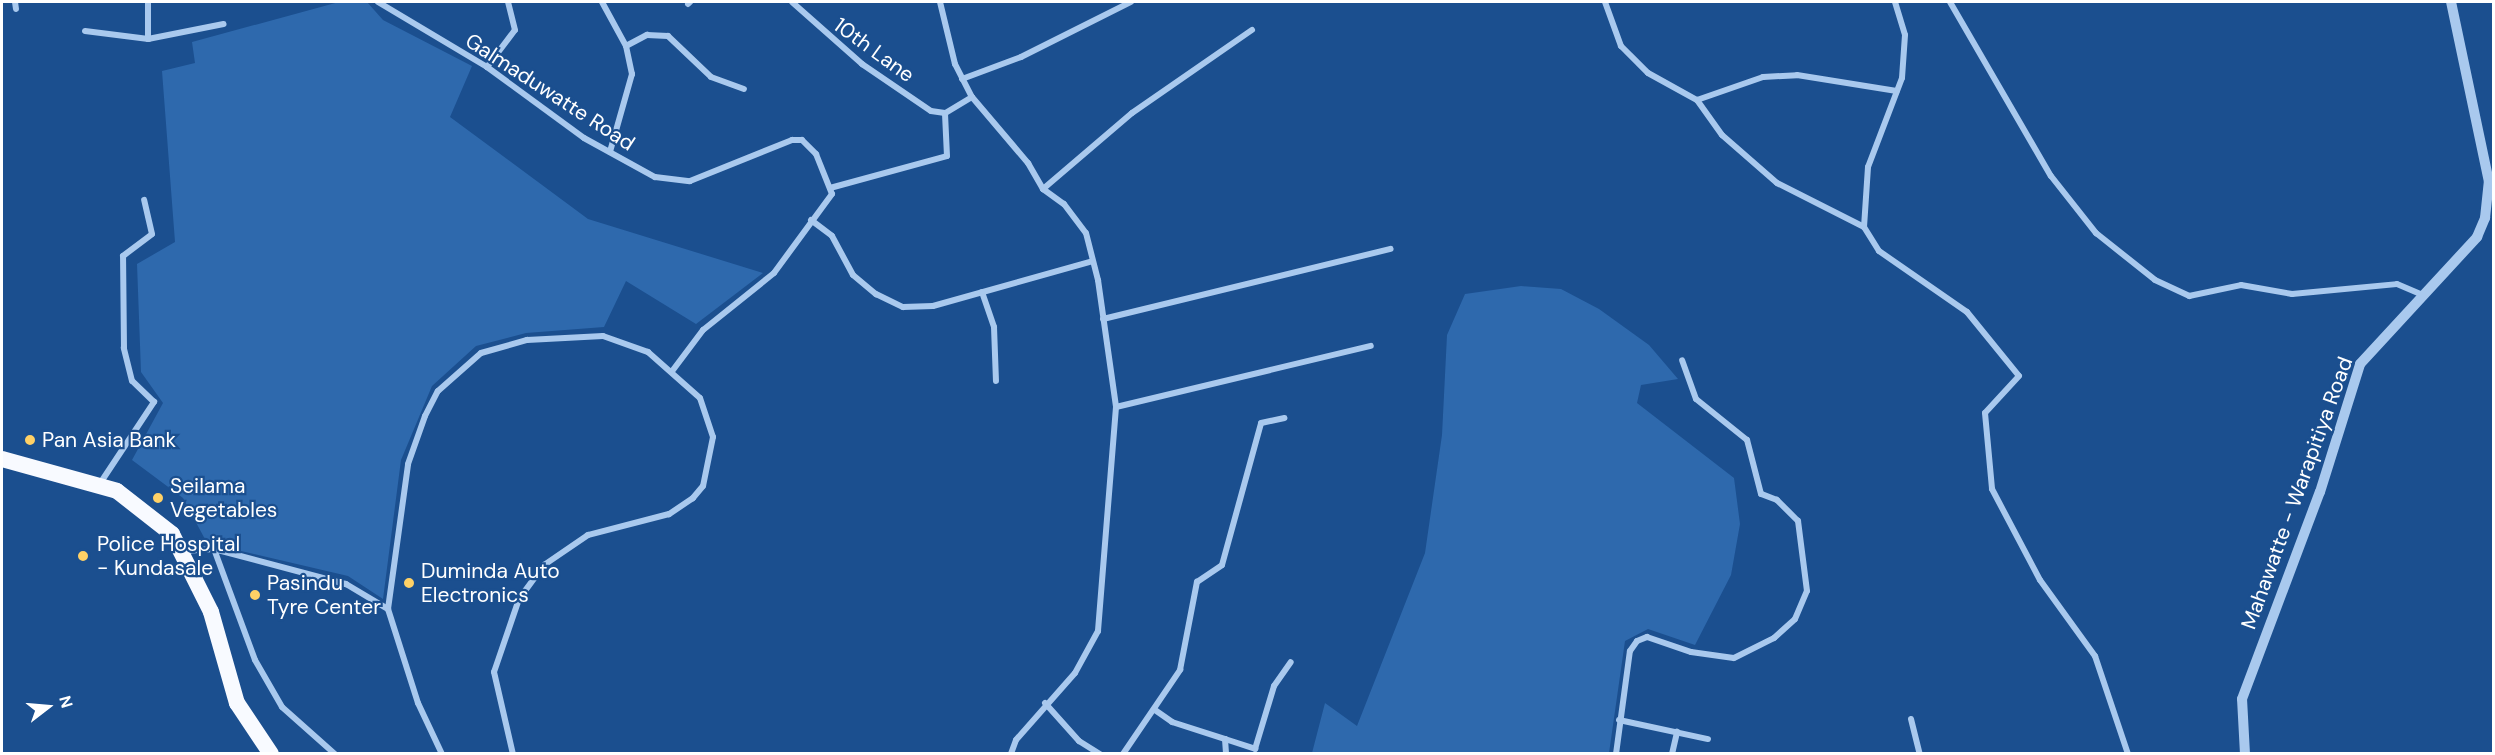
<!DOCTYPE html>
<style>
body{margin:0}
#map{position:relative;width:2495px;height:755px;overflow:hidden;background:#1b4f8f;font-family:"DM Sans",sans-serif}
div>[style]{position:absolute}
.green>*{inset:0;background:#2e69ad}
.minor>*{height:6px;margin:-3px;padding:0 3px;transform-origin:3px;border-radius:3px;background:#a9c9ee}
.tertiary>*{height:10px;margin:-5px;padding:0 5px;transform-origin:5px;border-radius:5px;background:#a9c9ee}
.trunk>*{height:16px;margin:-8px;padding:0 8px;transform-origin:8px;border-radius:8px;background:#f8faff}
.dots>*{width:16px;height:16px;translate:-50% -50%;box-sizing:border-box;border:3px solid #1b4f8f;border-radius:50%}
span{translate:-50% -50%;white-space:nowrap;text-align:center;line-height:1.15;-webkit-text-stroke:4.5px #1b4f8f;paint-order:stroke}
.street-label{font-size:21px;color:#fff}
.poi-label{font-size:21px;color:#fff}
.left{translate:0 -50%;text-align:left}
.frame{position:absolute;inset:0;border:3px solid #fff;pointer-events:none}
.north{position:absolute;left:18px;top:677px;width:60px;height:60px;-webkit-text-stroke:4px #1b4f8f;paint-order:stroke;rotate:74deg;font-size:16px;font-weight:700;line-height:24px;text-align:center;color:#fff}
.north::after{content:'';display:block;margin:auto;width:21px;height:27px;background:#fff;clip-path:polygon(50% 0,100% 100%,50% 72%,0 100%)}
</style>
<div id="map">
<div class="green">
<i style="clip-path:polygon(339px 2px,367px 2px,383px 20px,472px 66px,450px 117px,588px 219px,763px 273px,696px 324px,626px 281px,604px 327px,526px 333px,476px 346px,432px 386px,401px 460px,383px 599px,348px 576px,207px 543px,183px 498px,132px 460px,163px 403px,141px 372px,137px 264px,175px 242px,162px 71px,195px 63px,192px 42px)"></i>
<i style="clip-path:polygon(1521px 286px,1561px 289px,1599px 309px,1649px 345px,1678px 379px,1641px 385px,1637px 403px,1734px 478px,1740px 524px,1731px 575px,1695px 645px,1648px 629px,1625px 641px,1609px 753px,1312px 753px,1325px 703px,1357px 726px,1425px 553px,1442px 435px,1447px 335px,1465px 294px)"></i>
</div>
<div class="minor">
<i style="left:15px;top:2px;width:7px;rotate:82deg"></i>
<i style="left:148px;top:2px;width:37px;rotate:90deg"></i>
<i style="left:148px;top:39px;width:77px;rotate:-11.2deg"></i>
<i style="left:378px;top:2px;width:127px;rotate:30.8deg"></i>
<i style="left:487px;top:67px;width:120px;rotate:36.2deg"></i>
<i style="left:584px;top:138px;width:81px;rotate:28.8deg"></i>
<i style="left:655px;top:177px;width:35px;rotate:7deg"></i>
<i style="left:690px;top:181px;width:110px;rotate:-21.9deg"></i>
<i style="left:792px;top:140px;width:10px"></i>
<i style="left:802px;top:140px;width:20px;rotate:45deg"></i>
<i style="left:816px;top:154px;width:43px;rotate:68.2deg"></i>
<i style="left:832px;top:194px;width:98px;rotate:126.3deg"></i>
<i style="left:774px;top:273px;width:91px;rotate:141.2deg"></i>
<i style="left:703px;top:330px;width:50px;rotate:126.9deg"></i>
<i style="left:602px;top:2px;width:50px;rotate:61.4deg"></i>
<i style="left:626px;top:46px;width:29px;rotate:78deg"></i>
<i style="left:632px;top:74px;width:81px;rotate:105.8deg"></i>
<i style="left:792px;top:2px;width:94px;rotate:41.5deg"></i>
<i style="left:862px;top:64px;width:83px;rotate:34.3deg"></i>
<i style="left:931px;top:111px;width:14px;rotate:8deg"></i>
<i style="left:940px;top:2px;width:64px;rotate:76.4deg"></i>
<i style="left:955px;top:64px;width:37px;rotate:63deg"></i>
<i style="left:972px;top:97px;width:31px;rotate:149deg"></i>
<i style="left:1605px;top:2px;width:47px;rotate:70deg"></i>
<i style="left:1621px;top:46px;width:38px;rotate:45deg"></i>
<i style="left:1648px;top:73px;width:56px;rotate:28.9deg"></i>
<i style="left:1697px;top:100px;width:70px;rotate:-19.2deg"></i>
<i style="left:1763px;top:77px;width:34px;rotate:-3deg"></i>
<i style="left:1797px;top:75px;width:101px;rotate:9.1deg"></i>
<i style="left:1895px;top:2px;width:34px;rotate:73deg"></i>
<i style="left:1905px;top:35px;width:43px;rotate:94deg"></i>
<i style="left:1902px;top:78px;width:95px;rotate:110.9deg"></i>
<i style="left:1868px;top:167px;width:60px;rotate:93.8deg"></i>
<i style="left:1864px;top:227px;width:28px;rotate:58deg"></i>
<i style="left:1879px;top:251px;width:107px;rotate:34.7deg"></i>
<i style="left:1967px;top:312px;width:82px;rotate:50.9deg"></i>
<i style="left:2019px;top:376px;width:50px;rotate:132.6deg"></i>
<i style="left:1985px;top:413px;width:76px;rotate:84.7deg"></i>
<i style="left:1992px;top:489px;width:103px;rotate:62.2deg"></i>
<i style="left:2040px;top:580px;width:94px;rotate:54.1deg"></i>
<i style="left:2095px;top:656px;width:103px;rotate:71.4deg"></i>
<i style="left:1950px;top:2px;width:201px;rotate:59.9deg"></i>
<i style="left:2051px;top:176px;width:73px;rotate:51.7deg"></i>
<i style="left:2096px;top:233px;width:75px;rotate:38.5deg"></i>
<i style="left:2155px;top:280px;width:38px;rotate:25deg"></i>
<i style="left:2189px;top:296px;width:53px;rotate:-11.9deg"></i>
<i style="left:2241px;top:285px;width:52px;rotate:10deg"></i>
<i style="left:2292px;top:294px;width:105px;rotate:-5.4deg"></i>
<i style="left:2397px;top:284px;width:28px;rotate:23deg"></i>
<i style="left:688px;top:4px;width:3px;rotate:-45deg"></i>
<i style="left:85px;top:31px;width:64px;rotate:7.2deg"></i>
<i style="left:626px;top:46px;width:24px;rotate:-28deg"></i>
<i style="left:647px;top:35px;width:21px;rotate:3deg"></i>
<i style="left:668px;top:36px;width:59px;rotate:43.6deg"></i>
<i style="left:711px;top:77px;width:35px;rotate:20deg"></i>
<i style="left:487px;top:67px;width:46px;rotate:-52.9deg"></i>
<i style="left:515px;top:30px;width:29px;rotate:-104deg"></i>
<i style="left:962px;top:79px;width:63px;rotate:-20.4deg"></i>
<i style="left:1021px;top:57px;width:123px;rotate:-26.6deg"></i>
<i style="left:972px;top:97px;width:87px;rotate:49.7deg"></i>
<i style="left:1028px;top:163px;width:30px;rotate:60deg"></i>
<i style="left:1043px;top:189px;width:26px;rotate:36deg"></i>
<i style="left:1064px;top:204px;width:36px;rotate:53deg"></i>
<i style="left:1086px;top:233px;width:49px;rotate:75.7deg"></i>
<i style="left:1098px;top:280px;width:128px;rotate:81.9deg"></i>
<i style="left:1116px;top:407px;width:225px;rotate:94.6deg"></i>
<i style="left:1098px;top:631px;width:48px;rotate:118.7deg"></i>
<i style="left:1075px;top:673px;width:89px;rotate:131.4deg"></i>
<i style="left:1016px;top:740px;width:15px;rotate:110deg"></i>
<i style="left:1697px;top:100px;width:43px;rotate:54.5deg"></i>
<i style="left:1722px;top:135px;width:73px;rotate:41.1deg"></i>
<i style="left:1777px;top:183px;width:97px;rotate:26.8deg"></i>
<i style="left:830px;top:188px;width:121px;rotate:-15.3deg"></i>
<i style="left:947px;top:156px;width:43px;rotate:-92.7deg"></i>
<i style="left:1043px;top:189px;width:117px;rotate:-40.5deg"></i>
<i style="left:1132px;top:113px;width:146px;rotate:-34.7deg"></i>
<i style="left:811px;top:220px;width:26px;rotate:37deg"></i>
<i style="left:832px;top:236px;width:44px;rotate:61.7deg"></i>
<i style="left:853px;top:275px;width:30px;rotate:40deg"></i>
<i style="left:876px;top:294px;width:30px;rotate:26deg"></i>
<i style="left:903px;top:307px;width:30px;rotate:-2deg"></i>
<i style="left:933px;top:306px;width:163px;rotate:-15.7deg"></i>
<i style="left:982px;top:292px;width:37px;rotate:71deg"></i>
<i style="left:994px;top:327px;width:54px;rotate:87.9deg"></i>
<i style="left:1103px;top:319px;width:296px;rotate:-13.7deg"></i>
<i style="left:1116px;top:407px;width:262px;rotate:-13.5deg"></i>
<i style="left:99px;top:485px;width:100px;rotate:-56.5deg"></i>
<i style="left:154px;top:402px;width:30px;rotate:-136deg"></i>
<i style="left:132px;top:381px;width:34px;rotate:-104deg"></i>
<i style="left:124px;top:348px;width:92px;rotate:-90.6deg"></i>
<i style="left:123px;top:256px;width:36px;rotate:-37deg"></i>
<i style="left:152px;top:234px;width:35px;rotate:-103deg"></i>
<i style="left:214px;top:549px;width:118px;rotate:69.7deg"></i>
<i style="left:255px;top:660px;width:54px;rotate:60.1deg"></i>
<i style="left:282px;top:707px;width:71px;rotate:41.6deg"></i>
<i style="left:185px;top:551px;width:29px;rotate:-4deg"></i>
<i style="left:214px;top:549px;width:137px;rotate:14.9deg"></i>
<i style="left:346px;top:584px;width:49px;rotate:30.8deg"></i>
<i style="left:388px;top:609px;width:99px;rotate:72.3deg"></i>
<i style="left:418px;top:703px;width:56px;rotate:64.8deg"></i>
<i style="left:388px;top:609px;width:146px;rotate:-82.1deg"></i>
<i style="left:408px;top:464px;width:51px;rotate:-70.5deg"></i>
<i style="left:425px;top:416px;width:28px;rotate:-63deg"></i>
<i style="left:438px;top:391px;width:57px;rotate:-41.5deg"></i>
<i style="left:481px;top:353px;width:48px;rotate:-15.8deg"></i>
<i style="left:527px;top:340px;width:76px;rotate:-3deg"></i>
<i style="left:603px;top:336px;width:48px;rotate:19.6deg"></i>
<i style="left:648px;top:352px;width:69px;rotate:41.5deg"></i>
<i style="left:700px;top:398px;width:41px;rotate:71.6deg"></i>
<i style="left:713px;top:437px;width:50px;rotate:101.5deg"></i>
<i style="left:703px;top:486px;width:16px;rotate:130deg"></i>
<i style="left:693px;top:498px;width:29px;rotate:146deg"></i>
<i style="left:669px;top:514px;width:84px;rotate:165.5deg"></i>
<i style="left:588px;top:535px;width:53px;rotate:145.7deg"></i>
<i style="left:544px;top:565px;width:42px;rotate:126.3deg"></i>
<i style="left:519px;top:599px;width:77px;rotate:108.9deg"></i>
<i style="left:494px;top:672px;width:84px;rotate:77deg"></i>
<i style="left:1045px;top:703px;width:51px;rotate:48.2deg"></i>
<i style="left:1079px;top:741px;width:25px;rotate:32deg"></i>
<i style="left:1155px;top:710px;width:21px;rotate:35deg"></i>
<i style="left:1172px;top:722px;width:56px;rotate:17.8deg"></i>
<i style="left:1225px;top:739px;width:15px;rotate:86deg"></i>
<i style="left:1911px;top:719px;width:36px;rotate:76deg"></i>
<i style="left:1619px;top:720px;width:91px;rotate:12.1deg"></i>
<i style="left:1225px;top:739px;width:32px;rotate:18deg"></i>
<i style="left:1255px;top:749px;width:66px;rotate:-73.2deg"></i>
<i style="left:1274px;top:686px;width:29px;rotate:-55deg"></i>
<i style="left:1123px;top:754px;width:102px;rotate:-55.8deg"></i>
<i style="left:1180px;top:670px;width:90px;rotate:-79.1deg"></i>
<i style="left:1197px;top:582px;width:30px;rotate:-34deg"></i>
<i style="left:1222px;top:565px;width:147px;rotate:-74.6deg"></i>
<i style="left:1261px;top:423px;width:24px;rotate:-12deg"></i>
<i style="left:1616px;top:754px;width:104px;rotate:-82.3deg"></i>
<i style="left:1630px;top:651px;width:12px;rotate:-55deg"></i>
<i style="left:1637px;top:641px;width:11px;rotate:-22deg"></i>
<i style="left:1647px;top:637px;width:46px;rotate:18.8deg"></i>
<i style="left:1691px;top:652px;width:43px;rotate:7.9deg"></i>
<i style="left:1734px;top:658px;width:45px;rotate:-26.6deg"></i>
<i style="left:1774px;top:638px;width:28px;rotate:-42deg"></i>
<i style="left:1795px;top:619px;width:30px;rotate:-67deg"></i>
<i style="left:1807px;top:591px;width:71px;rotate:-97.3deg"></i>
<i style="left:1798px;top:521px;width:30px;rotate:-135deg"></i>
<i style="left:1777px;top:500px;width:17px;rotate:-159deg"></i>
<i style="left:1761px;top:494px;width:56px;rotate:-104.5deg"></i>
<i style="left:1747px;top:440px;width:65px;rotate:-141.2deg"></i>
<i style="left:1696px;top:399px;width:41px;rotate:-109.7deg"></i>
<i style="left:1672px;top:754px;width:23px;rotate:-77deg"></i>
</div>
<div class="tertiary">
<i style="left:2245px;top:754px;width:55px;rotate:-93.1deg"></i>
<i style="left:2242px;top:699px;width:221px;rotate:-69.4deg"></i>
<i style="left:2320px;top:492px;width:134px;rotate:-72.6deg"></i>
<i style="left:2360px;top:364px;width:173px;rotate:-47.3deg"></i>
<i style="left:2477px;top:237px;width:21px;rotate:-67deg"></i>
<i style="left:2485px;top:218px;width:36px;rotate:-84deg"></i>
<i style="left:2489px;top:182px;width:184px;rotate:-101.9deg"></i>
</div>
<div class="trunk">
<i style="left:2px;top:459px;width:119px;rotate:15.5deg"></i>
<i style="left:117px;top:491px;width:70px;rotate:38deg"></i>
<i style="left:172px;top:534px;width:87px;rotate:63.4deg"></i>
<i style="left:211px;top:612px;width:95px;rotate:74.1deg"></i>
<i style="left:237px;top:703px;width:61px;rotate:56.3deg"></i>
</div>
<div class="dots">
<i style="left:30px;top:440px;background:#ffd166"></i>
<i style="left:158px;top:498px;background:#ffd166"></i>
<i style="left:83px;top:556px;background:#ffd166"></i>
<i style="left:409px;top:583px;background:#ffd166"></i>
<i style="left:255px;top:595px;background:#ffd166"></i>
</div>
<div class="street-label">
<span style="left:874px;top:50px;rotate:36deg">10th Lane</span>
<span style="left:550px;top:92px;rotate:33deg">Galmaduwatte Road</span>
<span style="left:2297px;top:493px;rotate:-70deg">Mahawatte - Warapitiya Road</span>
</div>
<div class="poi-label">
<span class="left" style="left:42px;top:440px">Pan Asia Bank</span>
<span class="left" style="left:170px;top:498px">Seilama<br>Vegetables</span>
<span class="left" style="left:97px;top:556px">Police Hospital<br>- Kundasale</span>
<span class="left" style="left:421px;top:583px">Duminda Auto<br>Electronics</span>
<span class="left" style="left:267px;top:595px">Pasindu<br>Tyre Center</span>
</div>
<div class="frame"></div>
<div class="north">N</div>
</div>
